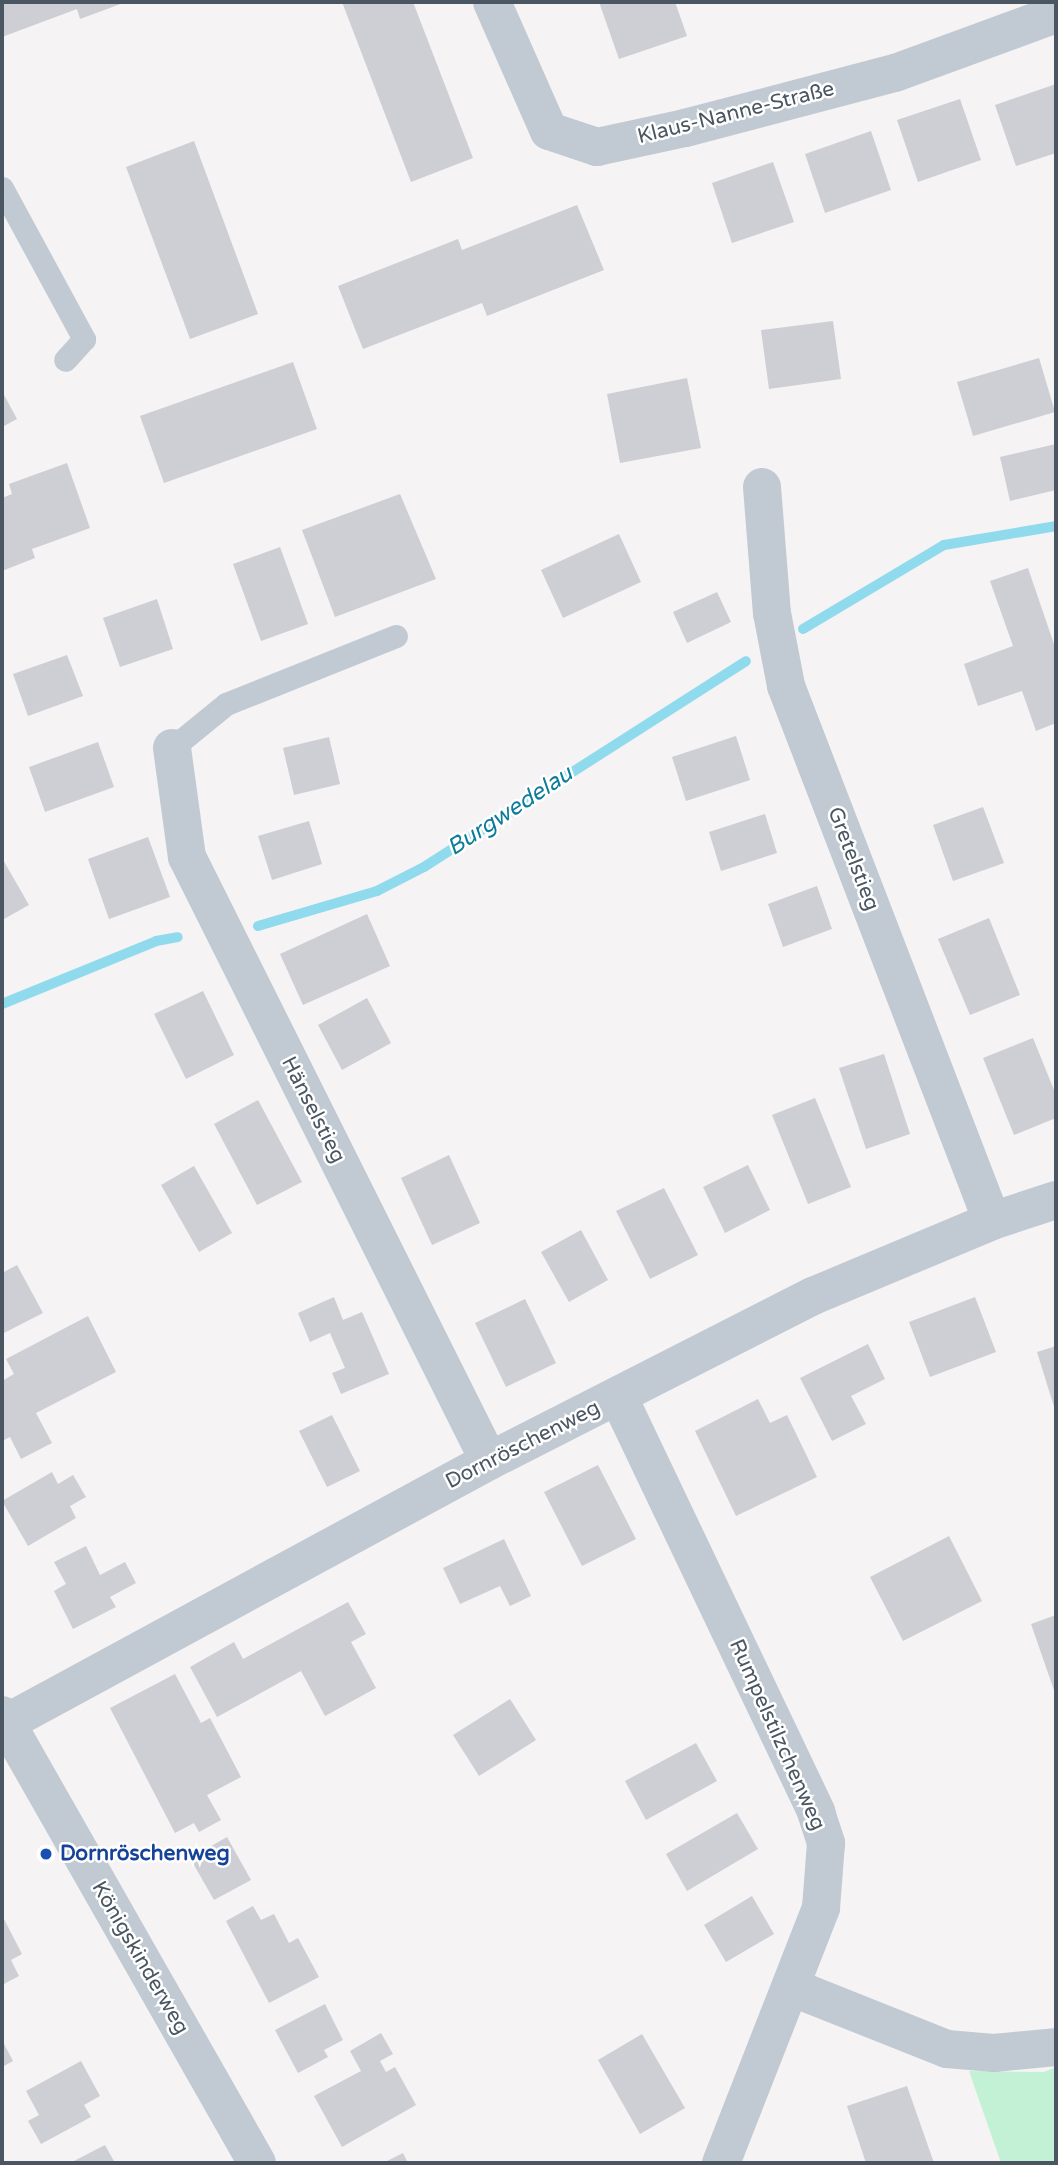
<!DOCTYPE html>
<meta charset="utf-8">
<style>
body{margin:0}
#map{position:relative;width:1058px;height:2165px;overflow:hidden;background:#f5f3f3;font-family:"Varela Round",sans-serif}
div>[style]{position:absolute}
.green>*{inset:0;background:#c3f1d5}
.stream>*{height:10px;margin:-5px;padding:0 5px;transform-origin:5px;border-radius:5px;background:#90daee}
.building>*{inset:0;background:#cdcfd5}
.service>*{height:23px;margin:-11.5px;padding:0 11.5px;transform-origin:11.5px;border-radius:11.5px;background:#c1cad2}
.minor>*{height:38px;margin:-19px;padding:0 19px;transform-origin:19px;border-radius:19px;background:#c1cad2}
.dots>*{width:19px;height:19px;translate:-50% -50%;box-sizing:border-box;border:4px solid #fff;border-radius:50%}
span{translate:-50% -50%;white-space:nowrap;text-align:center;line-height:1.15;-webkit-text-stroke:5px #fff;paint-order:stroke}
.street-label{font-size:21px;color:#4a5661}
.transit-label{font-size:21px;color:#164399;font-weight:700}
.left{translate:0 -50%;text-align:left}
.water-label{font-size:23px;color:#0c7c9b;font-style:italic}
.frame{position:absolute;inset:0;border:4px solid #4a5661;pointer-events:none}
</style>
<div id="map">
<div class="green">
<i style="clip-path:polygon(1056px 2067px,1056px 2163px,1001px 2163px,969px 2071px,1044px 2072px)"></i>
</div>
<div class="stream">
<i style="left:803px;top:629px;width:164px;rotate:-30.8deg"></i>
<i style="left:944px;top:545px;width:114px;rotate:-9.6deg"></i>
<i style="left:258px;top:926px;width:124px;rotate:-16.4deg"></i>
<i style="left:377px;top:891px;width:53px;rotate:-27.1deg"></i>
<i style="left:424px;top:867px;width:382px;rotate:-32.6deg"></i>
<i style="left:2px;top:1004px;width:166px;rotate:-22.2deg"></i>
<i style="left:156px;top:941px;width:22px;rotate:-10deg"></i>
</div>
<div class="building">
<i style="clip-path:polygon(2px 2px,126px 2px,80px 19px,77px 9px,2px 37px)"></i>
<i style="clip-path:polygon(342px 2px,413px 2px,473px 158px,411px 182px)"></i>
<i style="clip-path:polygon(599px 2px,675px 2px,687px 36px,619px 59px)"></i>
<i style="clip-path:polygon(1056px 84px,1056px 153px,1016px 166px,995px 105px)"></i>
<i style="clip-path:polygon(960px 99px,981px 160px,918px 182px,897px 120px)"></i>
<i style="clip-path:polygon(871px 131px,891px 190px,825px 213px,805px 154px)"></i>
<i style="clip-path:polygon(194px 141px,258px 314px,190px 339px,126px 167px)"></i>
<i style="clip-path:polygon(773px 162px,794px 222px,732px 243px,712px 183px)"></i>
<i style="clip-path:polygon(577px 205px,604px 270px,487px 316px,482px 303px,363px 349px,338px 286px,458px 239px,462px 250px)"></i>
<i style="clip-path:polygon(833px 321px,841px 379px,769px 389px,761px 330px)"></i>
<i style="clip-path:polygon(1039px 358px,1055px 412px,973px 436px,957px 382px)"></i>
<i style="clip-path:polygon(293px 362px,317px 429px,164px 483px,140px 416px)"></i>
<i style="clip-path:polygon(687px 378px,701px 448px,620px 463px,607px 394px)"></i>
<i style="clip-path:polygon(2px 391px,17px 419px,2px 427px)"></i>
<i style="clip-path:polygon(1056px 444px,1056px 490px,1010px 501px,1000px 457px)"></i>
<i style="clip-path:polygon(67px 463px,90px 528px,32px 549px,35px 558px,2px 571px,2px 498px,12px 494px,9px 484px)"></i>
<i style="clip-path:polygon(400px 494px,436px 579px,335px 617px,302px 530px)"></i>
<i style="clip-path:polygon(619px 534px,641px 582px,563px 618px,541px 570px)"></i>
<i style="clip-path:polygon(280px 547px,308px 624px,261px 641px,233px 564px)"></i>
<i style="clip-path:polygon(1028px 568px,1056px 650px,1056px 723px,1036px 731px,1022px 691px,978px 706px,964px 664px,1013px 646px,990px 581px)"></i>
<i style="clip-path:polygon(717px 592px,731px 622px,687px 643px,673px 612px)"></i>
<i style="clip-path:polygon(157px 599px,173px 649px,120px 667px,103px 618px)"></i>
<i style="clip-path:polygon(67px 655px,83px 696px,28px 716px,13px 674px)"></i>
<i style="clip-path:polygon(736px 736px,750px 780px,686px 801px,672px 757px)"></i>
<i style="clip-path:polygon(329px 737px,340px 784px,294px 795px,283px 748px)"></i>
<i style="clip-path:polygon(98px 742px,114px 787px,45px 812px,29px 767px)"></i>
<i style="clip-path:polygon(983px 807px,1004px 863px,953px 881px,933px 825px)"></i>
<i style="clip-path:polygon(765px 814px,777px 853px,721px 871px,709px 832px)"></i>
<i style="clip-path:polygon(309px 821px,322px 864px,272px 880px,258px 836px)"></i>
<i style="clip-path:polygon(148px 837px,170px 897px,109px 919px,88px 859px)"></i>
<i style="clip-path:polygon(2px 858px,29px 905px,4px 919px,2px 915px)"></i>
<i style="clip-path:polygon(817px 886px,832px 929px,783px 947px,768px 904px)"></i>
<i style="clip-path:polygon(367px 914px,390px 966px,303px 1005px,280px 954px)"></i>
<i style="clip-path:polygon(989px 918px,1020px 995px,970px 1015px,938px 939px)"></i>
<i style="clip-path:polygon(203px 991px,234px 1055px,186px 1079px,154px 1014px)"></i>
<i style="clip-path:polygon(367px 998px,391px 1043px,342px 1070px,318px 1025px)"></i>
<i style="clip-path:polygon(1033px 1038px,1056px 1095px,1056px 1118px,1014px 1135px,983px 1058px)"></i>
<i style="clip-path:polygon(884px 1054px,910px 1134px,866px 1149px,839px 1068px)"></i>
<i style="clip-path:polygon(815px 1098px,851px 1187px,808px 1204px,772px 1115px)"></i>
<i style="clip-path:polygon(258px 1100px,302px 1182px,257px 1205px,214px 1124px)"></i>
<i style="clip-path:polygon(449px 1155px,480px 1223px,432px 1245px,401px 1178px)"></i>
<i style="clip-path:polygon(748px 1165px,770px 1210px,725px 1233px,703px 1187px)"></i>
<i style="clip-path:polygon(194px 1166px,232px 1233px,199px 1252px,161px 1185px)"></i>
<i style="clip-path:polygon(664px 1188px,698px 1255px,650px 1279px,616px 1211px)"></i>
<i style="clip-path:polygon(581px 1230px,608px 1280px,569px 1302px,541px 1252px)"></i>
<i style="clip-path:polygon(17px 1265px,43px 1313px,2px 1334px,2px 1273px)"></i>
<i style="clip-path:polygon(334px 1297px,343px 1320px,362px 1312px,389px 1374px,341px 1394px,332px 1373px,345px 1368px,330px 1333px,310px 1342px,298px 1313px)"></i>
<i style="clip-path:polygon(975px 1297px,996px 1352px,930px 1377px,909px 1322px)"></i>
<i style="clip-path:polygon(525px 1299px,556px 1363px,506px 1387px,475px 1323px)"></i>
<i style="clip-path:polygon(88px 1316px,116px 1372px,36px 1413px,52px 1443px,21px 1459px,10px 1437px,2px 1441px,2px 1381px,14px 1374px,6px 1359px)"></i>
<i style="clip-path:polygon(868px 1344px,885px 1379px,851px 1396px,866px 1424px,832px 1441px,800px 1378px)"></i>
<i style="clip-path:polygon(1056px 1346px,1056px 1413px,1037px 1352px)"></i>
<i style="clip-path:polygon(758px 1399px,770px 1423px,787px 1415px,817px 1477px,736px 1516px,695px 1431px)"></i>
<i style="clip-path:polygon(332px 1415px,360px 1471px,327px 1487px,299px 1431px)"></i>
<i style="clip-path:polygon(598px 1465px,636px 1539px,582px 1566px,544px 1492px)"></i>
<i style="clip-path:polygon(52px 1472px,58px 1484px,73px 1475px,86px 1497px,70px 1506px,76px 1518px,28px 1546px,2px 1501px)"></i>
<i style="clip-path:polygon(949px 1536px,982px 1601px,903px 1641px,870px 1577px)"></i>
<i style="clip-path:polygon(504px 1539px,531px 1596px,510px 1606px,500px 1586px,460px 1604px,443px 1568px)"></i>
<i style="clip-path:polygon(86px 1546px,100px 1575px,125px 1562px,136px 1583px,110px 1597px,116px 1607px,73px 1629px,54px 1591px,66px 1584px,54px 1562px)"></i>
<i style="clip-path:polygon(348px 1602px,366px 1634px,351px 1642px,376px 1688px,325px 1716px,301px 1671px,217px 1717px,190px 1667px,234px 1642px,243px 1659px)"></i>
<i style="clip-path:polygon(1056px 1615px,1056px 1696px,1031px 1624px)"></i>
<i style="clip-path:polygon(175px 1674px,201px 1723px,210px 1718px,241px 1777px,207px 1795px,221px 1820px,199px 1832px,194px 1823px,175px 1833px,110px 1708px)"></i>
<i style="clip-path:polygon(510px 1699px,536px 1740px,479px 1776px,453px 1735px)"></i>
<i style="clip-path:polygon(696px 1743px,717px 1781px,646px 1820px,625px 1781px)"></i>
<i style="clip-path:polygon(737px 1813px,758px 1849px,687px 1891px,666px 1854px)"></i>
<i style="clip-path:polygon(227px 1837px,251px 1880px,214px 1900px,190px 1858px)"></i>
<i style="clip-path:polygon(752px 1896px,774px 1934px,726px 1962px,704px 1925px)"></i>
<i style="clip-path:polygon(253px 1906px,261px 1920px,274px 1914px,289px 1943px,298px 1938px,319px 1977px,269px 2003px,226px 1921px)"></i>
<i style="clip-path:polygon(4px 1919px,22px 1954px,11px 1960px,19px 1976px,2px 1985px)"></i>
<i style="clip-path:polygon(325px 2004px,343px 2040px,324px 2050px,328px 2057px,298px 2073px,275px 2030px)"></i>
<i style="clip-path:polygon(381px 2033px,393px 2054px,380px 2061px,386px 2072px,395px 2067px,416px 2105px,342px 2147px,314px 2096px,361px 2071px,350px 2051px)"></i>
<i style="clip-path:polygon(642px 2034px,685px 2108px,640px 2134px,598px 2060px)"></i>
<i style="clip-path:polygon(2px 2040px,13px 2061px,2px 2067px)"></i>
<i style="clip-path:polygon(81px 2061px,100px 2096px,84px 2105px,91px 2117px,41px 2144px,28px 2121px,39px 2115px,26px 2091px)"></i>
<i style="clip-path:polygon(907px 2086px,934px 2163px,866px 2163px,847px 2106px)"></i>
<i style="clip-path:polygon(105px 2145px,115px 2163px,70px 2163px)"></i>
<i style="clip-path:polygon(403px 2153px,408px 2163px,383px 2163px)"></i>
</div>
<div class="service">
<i style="left:2px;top:188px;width:172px;rotate:61.5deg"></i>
<i style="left:84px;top:339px;width:28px;rotate:132deg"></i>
<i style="left:172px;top:748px;width:70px;rotate:-39.2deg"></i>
<i style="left:226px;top:704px;width:183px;rotate:-21.8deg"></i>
</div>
<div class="minor">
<i style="left:492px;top:2px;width:141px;rotate:66.2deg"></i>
<i style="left:549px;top:131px;width:51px;rotate:18.4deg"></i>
<i style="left:597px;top:147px;width:90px;rotate:-12.2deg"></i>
<i style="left:685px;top:128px;width:217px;rotate:-14.7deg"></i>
<i style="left:895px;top:73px;width:171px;rotate:-20.1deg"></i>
<i style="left:762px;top:487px;width:126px;rotate:85.5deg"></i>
<i style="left:772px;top:613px;width:74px;rotate:79.1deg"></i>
<i style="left:786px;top:686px;width:573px;rotate:68.94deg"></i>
<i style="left:172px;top:748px;width:110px;rotate:82.2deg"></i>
<i style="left:187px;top:857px;width:675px;rotate:63.43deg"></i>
<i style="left:618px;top:1396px;width:461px;rotate:64.5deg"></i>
<i style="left:816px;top:1812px;width:33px;rotate:72deg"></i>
<i style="left:826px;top:1843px;width:65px;rotate:94.4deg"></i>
<i style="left:821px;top:1908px;width:274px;rotate:111.4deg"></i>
<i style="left:2px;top:1715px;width:515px;rotate:60.35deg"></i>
<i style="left:6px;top:1723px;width:549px;rotate:-28.48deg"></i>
<i style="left:489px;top:1461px;width:364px;rotate:-27deg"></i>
<i style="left:813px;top:1296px;width:194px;rotate:-22.7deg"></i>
<i style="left:992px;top:1221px;width:67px;rotate:-18.2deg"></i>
<i style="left:791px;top:1987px;width:168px;rotate:21.7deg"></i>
<i style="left:947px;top:2049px;width:47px;rotate:4.9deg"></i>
<i style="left:994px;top:2053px;width:62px;rotate:-5.5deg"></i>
</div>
<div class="dots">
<i style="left:46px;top:1854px;background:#1a4fb4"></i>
</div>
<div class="street-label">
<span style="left:736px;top:113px;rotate:-14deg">Klaus-Nanne-Straße</span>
<span style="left:853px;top:859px;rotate:69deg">Gretelstieg</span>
<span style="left:313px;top:1110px;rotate:63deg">Hänselstieg</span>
<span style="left:523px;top:1445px;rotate:-27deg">Dornröschenweg</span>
<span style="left:777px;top:1735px;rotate:66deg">Rumpelstilzchenweg</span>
<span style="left:140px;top:1958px;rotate:60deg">Königskinderweg</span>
</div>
<div class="transit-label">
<span class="left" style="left:60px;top:1854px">Dornröschenweg</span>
</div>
<div class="water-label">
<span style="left:510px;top:811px;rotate:-33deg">Burgwedelau</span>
</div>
<div class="frame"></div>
</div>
